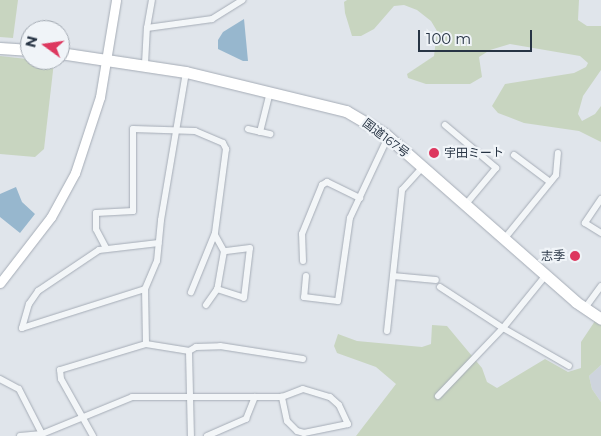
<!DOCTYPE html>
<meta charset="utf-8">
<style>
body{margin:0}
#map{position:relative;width:601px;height:436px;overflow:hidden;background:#e0e5eb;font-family:Montserrat,"Noto Sans JP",sans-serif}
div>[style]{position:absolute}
.built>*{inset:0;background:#ced4dd}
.green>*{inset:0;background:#c8d5c0}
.water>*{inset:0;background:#97b7ce}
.roads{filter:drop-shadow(0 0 1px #a5acb6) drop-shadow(0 0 1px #a5acb6)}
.street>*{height:6px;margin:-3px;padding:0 3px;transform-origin:3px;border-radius:3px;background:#f3f6f8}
.secondary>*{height:9px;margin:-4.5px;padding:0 4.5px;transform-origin:4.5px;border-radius:4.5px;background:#fff}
.highway>*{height:11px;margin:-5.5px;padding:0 5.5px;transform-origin:5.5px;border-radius:5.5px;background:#fff}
.dots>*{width:14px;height:14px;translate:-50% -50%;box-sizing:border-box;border:2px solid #f0f4f8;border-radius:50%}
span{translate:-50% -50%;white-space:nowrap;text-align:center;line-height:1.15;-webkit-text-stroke:4.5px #f0f4f8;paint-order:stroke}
.street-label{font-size:12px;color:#273444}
.poi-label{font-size:12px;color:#273444}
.left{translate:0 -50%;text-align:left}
.right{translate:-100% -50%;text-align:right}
.north{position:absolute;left:20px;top:20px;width:50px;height:50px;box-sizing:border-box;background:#f0f4f8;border:1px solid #a0a7b0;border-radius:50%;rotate:284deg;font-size:14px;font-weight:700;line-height:20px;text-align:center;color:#273444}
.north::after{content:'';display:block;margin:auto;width:18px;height:22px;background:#dd385f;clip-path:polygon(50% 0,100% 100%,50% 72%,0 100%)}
.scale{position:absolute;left:418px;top:30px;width:114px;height:22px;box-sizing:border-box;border:2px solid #273444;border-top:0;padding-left:6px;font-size:15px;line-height:18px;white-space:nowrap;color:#273444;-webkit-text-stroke:4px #f0f4f8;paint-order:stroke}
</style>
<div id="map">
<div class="built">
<i style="clip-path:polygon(601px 365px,601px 402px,592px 389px,589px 376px)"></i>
</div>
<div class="green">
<i style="clip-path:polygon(0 0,18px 0,13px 38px,0 37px)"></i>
<i style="clip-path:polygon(347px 0,579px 0,578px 20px,587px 26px,601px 26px,601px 70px,583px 96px,578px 114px,582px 121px,595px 114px,601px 106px,601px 142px,579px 131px,524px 123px,498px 113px,492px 106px,505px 84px,574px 73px,586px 67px,588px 63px,580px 56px,510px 44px,490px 50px,479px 57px,482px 77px,470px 84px,426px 84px,408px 78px,407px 74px,434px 56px,437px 31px,431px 21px,417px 10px,404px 5px,394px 6px,374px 29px,361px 36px,352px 36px,345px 13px,344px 2px)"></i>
<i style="clip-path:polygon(0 56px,54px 62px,44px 149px,35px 157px,0 154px)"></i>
<i style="clip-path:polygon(601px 312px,601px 365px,589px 376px,592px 389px,601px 402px,601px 436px,356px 436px,396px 384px,376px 367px,337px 353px,334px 346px,338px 334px,357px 341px,422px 347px,431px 344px,432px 325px,447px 326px,482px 368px,487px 382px,497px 388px,545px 359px,568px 372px,581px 368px,581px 342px)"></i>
</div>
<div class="water">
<i style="clip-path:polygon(244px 19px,248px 61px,243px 61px,218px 49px,218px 40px,223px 32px)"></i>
<i style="clip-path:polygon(16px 187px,22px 202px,35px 214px,20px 233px,0 217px,0 194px)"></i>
</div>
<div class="roads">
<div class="street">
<i style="left:147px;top:28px;width:28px;rotate:-80deg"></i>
<i style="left:145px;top:64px;width:36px;rotate:-87deg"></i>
<i style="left:147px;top:28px;width:66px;rotate:-7.9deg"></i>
<i style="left:212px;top:19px;width:36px;rotate:-32deg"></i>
<i style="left:445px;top:125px;width:67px;rotate:40.1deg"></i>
<i style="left:496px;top:168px;width:47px;rotate:129.8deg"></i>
<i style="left:248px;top:129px;width:23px;rotate:13deg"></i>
<i style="left:260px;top:132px;width:41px;rotate:-76deg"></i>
<i style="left:514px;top:155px;width:45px;rotate:36.9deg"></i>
<i style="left:601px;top:199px;width:29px;rotate:124deg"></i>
<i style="left:585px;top:223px;width:19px;rotate:32deg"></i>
<i style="left:215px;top:235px;width:18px;rotate:61deg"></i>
<i style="left:224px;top:251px;width:39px;rotate:100deg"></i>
<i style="left:217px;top:289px;width:28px;rotate:18deg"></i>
<i style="left:244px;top:298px;width:50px;rotate:-83.2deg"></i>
<i style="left:250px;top:248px;width:26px;rotate:173deg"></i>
<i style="left:505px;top:238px;width:81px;rotate:-51deg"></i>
<i style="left:556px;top:175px;width:22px;rotate:-85deg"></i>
<i style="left:106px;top:248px;width:21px;rotate:-118deg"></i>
<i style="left:96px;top:229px;width:16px;rotate:-90deg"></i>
<i style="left:96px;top:213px;width:37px;rotate:-3deg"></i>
<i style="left:133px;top:211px;width:82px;rotate:-90deg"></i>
<i style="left:133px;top:129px;width:62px;rotate:1.8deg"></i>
<i style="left:195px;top:131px;width:30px;rotate:23deg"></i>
<i style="left:223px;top:143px;width:7px;rotate:63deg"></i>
<i style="left:226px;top:149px;width:85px;rotate:97.5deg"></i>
<i style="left:215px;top:233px;width:64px;rotate:112.1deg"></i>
<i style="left:303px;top:261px;width:27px;rotate:-92deg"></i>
<i style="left:302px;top:234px;width:53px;rotate:-67.8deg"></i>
<i style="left:322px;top:185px;width:6px;rotate:-31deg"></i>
<i style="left:327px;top:182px;width:37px;rotate:26deg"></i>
<i style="left:306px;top:276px;width:21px;rotate:95deg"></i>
<i style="left:304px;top:297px;width:34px;rotate:7deg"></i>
<i style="left:338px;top:301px;width:84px;rotate:-81.8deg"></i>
<i style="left:350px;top:218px;width:89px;rotate:-64.9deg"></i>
<i style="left:393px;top:276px;width:43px;rotate:5.3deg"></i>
<i style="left:440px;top:287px;width:75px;rotate:33.1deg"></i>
<i style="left:503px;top:328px;width:76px;rotate:29.9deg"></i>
<i style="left:145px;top:289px;width:129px;rotate:162.4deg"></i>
<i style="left:22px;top:328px;width:25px;rotate:-74deg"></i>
<i style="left:29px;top:304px;width:16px;rotate:-55deg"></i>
<i style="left:38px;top:291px;width:73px;rotate:-33.9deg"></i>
<i style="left:99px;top:250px;width:60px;rotate:-6.7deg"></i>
<i style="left:206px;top:305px;width:19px;rotate:-55deg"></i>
<i style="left:585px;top:308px;width:27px;rotate:-54deg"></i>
<i style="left:387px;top:331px;width:142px;rotate:-83.9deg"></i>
<i style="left:402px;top:190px;width:31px;rotate:-48deg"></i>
<i style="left:146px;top:344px;width:55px;rotate:-91deg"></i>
<i style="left:145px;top:289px;width:30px;rotate:-67deg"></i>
<i style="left:157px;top:261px;width:41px;rotate:-84.4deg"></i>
<i style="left:161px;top:220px;width:150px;rotate:-80.4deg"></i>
<i style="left:189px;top:351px;width:85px;rotate:88.7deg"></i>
<i style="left:0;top:379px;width:21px;rotate:28deg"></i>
<i style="left:19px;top:389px;width:51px;rotate:62.9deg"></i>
<i style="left:438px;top:396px;width:94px;rotate:-46.3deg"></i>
<i style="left:503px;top:328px;width:68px;rotate:-50.9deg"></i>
<i style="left:20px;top:436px;width:22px;rotate:-5deg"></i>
<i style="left:42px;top:434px;width:97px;rotate:-22.3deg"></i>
<i style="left:132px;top:397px;width:150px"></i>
<i style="left:282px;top:397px;width:22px;rotate:-21deg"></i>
<i style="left:303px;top:389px;width:28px;rotate:17deg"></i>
<i style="left:330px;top:397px;width:12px;rotate:42deg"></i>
<i style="left:339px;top:405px;width:21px;rotate:65deg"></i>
<i style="left:348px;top:424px;width:45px;rotate:168.4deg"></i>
<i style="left:304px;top:433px;width:7px;rotate:-164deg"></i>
<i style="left:297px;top:431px;width:14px;rotate:-135deg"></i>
<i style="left:287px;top:421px;width:25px;rotate:-102deg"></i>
<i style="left:93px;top:436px;width:65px;rotate:-119.3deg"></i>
<i style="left:61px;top:379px;width:9px;rotate:-96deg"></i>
<i style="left:60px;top:370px;width:90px;rotate:-16.8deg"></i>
<i style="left:146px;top:344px;width:44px;rotate:9.2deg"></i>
<i style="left:189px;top:351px;width:8px;rotate:-30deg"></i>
<i style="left:196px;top:347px;width:24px;rotate:-2deg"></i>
<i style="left:220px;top:346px;width:84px;rotate:8.9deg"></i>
<i style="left:207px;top:436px;width:43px;rotate:-23.6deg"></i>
<i style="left:246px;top:419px;width:24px;rotate:-68deg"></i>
</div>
<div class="secondary">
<i style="left:0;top:283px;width:83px;rotate:-52.3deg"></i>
<i style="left:51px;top:217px;width:50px;rotate:-61.4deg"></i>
<i style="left:75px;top:173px;width:80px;rotate:-71.8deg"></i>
<i style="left:100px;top:97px;width:98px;rotate:-80.6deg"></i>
</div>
<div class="highway">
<i style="left:0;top:48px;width:30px;rotate:4deg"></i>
<i style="left:60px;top:53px;width:127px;rotate:8.6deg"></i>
<i style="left:186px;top:72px;width:165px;rotate:13.7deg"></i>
<i style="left:346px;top:111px;width:45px;rotate:30.5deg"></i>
<i style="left:385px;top:134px;width:254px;rotate:41.3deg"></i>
<i style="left:576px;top:302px;width:30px;rotate:34deg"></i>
</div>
</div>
<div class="dots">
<i style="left:434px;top:153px;background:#dd385f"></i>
<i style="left:575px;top:256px;background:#dd385f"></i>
</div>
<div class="street-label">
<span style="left:386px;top:138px;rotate:37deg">国道167号</span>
</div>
<div class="poi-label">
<span class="left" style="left:444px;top:153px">宇田ミート</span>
<span class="right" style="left:565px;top:256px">志季</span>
</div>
<div class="north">N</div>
<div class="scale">100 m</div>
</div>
